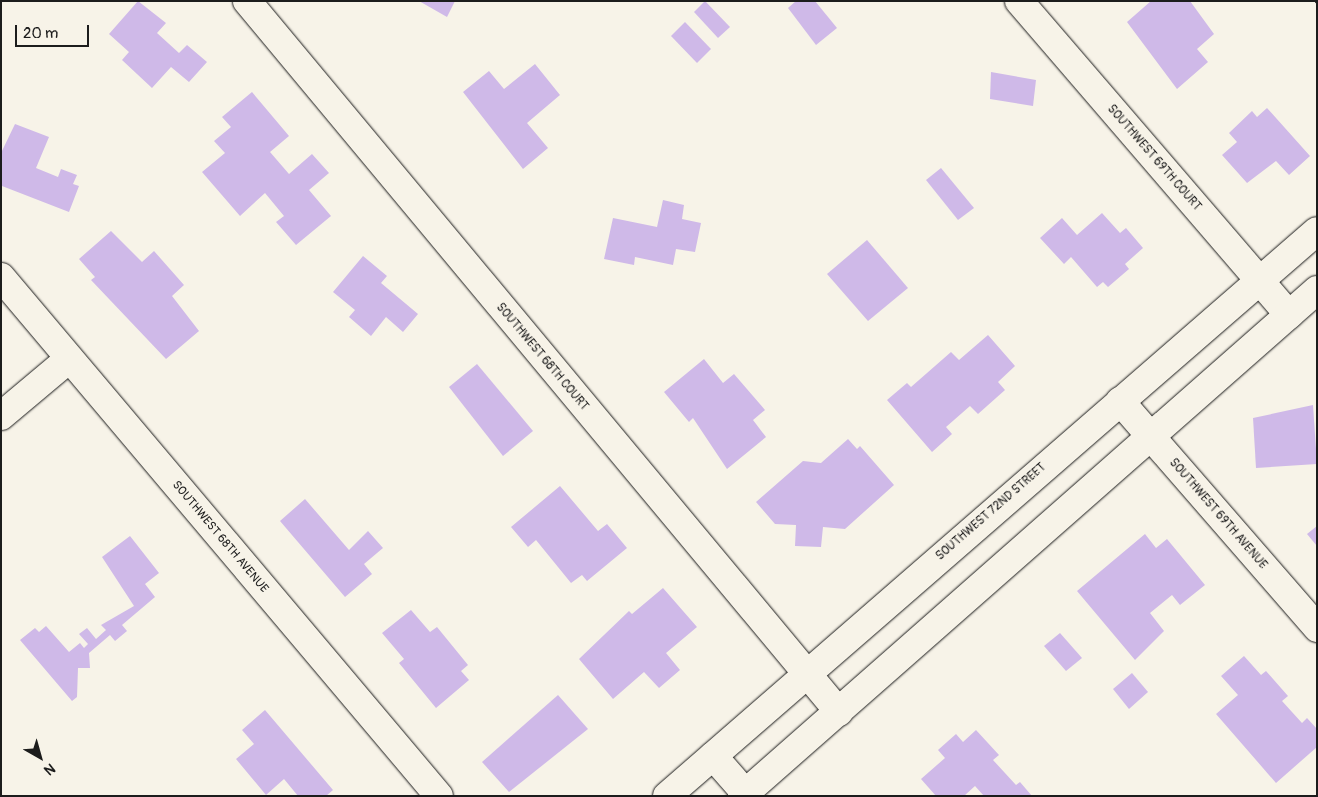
<!DOCTYPE html>
<style>
body{margin:0}
#map{position:relative;width:1318px;height:797px;overflow:hidden;background:#f7f3e8;font-family:Pangolin,sans-serif}
div>[style]{position:absolute}
.building>*{inset:0;background:#cfb9e8}
.path>*{height:3px;margin-top:-1.5px;transform-origin:0;background:repeating-linear-gradient(90deg,#1c1c1c 0 5px,transparent 0 9px)}
.roads{filter:drop-shadow(0 0 1px #1c1c1c) drop-shadow(0 0 1px #1c1c1c)}
.street>*{height:28px;margin:-14px;padding:0 14px;transform-origin:14px;border-radius:14px;background:#f7f3e8}
.secondary>*{height:28px;margin:-14px;padding:0 14px;transform-origin:14px;border-radius:14px;background:#f7f3e8}
span{translate:-50% -50%;white-space:nowrap;text-align:center;line-height:1.15;-webkit-text-stroke:4px #f7f3e8;paint-order:stroke}
.street-label{font-size:12px;color:#1c1c1c}
.frame{position:absolute;inset:0;border:2px solid #1c1c1c;pointer-events:none}
.north{position:absolute;left:15px;top:732px;width:50px;height:50px;-webkit-text-stroke:4px #f7f3e8;paint-order:stroke;rotate:142deg;font-size:14px;font-weight:700;line-height:20px;text-align:center;color:#1c1c1c}
.north::after{content:'';display:block;margin:auto;width:18px;height:22px;background:#1c1c1c;clip-path:polygon(50% 0,100% 100%,50% 72%,0 100%)}
.scale{position:absolute;left:15px;top:25px;width:74px;height:22px;box-sizing:border-box;border:2px solid #1c1c1c;border-top:0;padding-left:6px;font-size:15px;line-height:18px;white-space:nowrap;color:#1c1c1c;-webkit-text-stroke:4px #f7f3e8;paint-order:stroke}
</style>
<div id="map">
<div class="building">
<i style="clip-path:polygon(138px 1px,166px 23px,157px 33px,179px 53px,187px 45px,207px 62px,189px 82px,171px 67px,152px 88px,122px 60px,129px 52px,109px 34px)"></i>
<i style="clip-path:polygon(419px 1px,455px 1px,447px 17px)"></i>
<i style="clip-path:polygon(705px 1px,730px 27px,718px 38px,694px 12px)"></i>
<i style="clip-path:polygon(796px 1px,815px 1px,837px 28px,816px 45px,788px 8px)"></i>
<i style="clip-path:polygon(1151px 1px,1190px 1px,1214px 34px,1197px 49px,1208px 62px,1177px 89px,1127px 22px)"></i>
<i style="clip-path:polygon(685px 22px,711px 49px,697px 63px,671px 36px)"></i>
<i style="clip-path:polygon(535px 64px,560px 95px,527px 123px,548px 148px,523px 169px,463px 92px,489px 71px,504px 89px)"></i>
<i style="clip-path:polygon(991px 72px,1036px 80px,1033px 106px,990px 99px)"></i>
<i style="clip-path:polygon(252px 92px,289px 136px,270px 152px,289px 174px,312px 154px,329px 173px,309px 190px,331px 216px,296px 245px,276px 222px,284px 216px,265px 193px,240px 216px,202px 172px,225px 153px,214px 141px,231px 127px,222px 117px)"></i>
<i style="clip-path:polygon(1267px 108px,1310px 156px,1289px 175px,1276px 161px,1247px 183px,1222px 155px,1237px 142px,1229px 133px,1252px 111px,1257px 117px)"></i>
<i style="clip-path:polygon(15px 124px,49px 137px,36px 168px,58px 177px,61px 169px,77px 175px,73px 184px,79px 186px,69px 212px,2px 186px,1px 153px)"></i>
<i style="clip-path:polygon(941px 168px,974px 208px,958px 220px,926px 180px)"></i>
<i style="clip-path:polygon(663px 200px,684px 205px,682px 219px,701px 223px,695px 252px,676px 249px,673px 265px,635px 257px,634px 265px,604px 259px,613px 218px,657px 227px)"></i>
<i style="clip-path:polygon(1102px 213px,1120px 233px,1126px 228px,1143px 248px,1125px 264px,1129px 269px,1108px 287px,1103px 282px,1097px 287px,1071px 257px,1064px 264px,1040px 238px,1062px 218px,1077px 235px)"></i>
<i style="clip-path:polygon(111px 231px,142px 262px,154px 251px,184px 285px,172px 296px,199px 331px,166px 359px,91px 280px,95px 277px,79px 259px)"></i>
<i style="clip-path:polygon(867px 240px,908px 288px,868px 321px,827px 274px)"></i>
<i style="clip-path:polygon(363px 256px,387px 276px,381px 283px,418px 314px,403px 332px,386px 317px,371px 336px,349px 317px,355px 310px,333px 292px)"></i>
<i style="clip-path:polygon(988px 335px,1015px 366px,998px 382px,1005px 390px,978px 414px,970px 406px,946px 427px,952px 434px,932px 452px,887px 400px,907px 383px,911px 387px,951px 352px,959px 360px)"></i>
<i style="clip-path:polygon(704px 359px,723px 383px,734px 374px,765px 410px,753px 420px,766px 437px,727px 469px,693px 418px,689px 422px,664px 392px)"></i>
<i style="clip-path:polygon(477px 364px,533px 431px,503px 456px,449px 387px)"></i>
<i style="clip-path:polygon(1313px 405px,1317px 464px,1256px 468px,1253px 418px)"></i>
<i style="clip-path:polygon(848px 439px,857px 449px,860px 446px,894px 485px,845px 529px,823px 527px,821px 547px,795px 546px,796px 525px,775px 524px,756px 502px,803px 461px,821px 463px)"></i>
<i style="clip-path:polygon(560px 486px,598px 531px,607px 524px,627px 548px,587px 581px,582px 575px,571px 583px,536px 540px,528px 547px,511px 527px)"></i>
<i style="clip-path:polygon(305px 499px,349px 550px,368px 531px,383px 548px,364px 564px,372px 574px,345px 597px,280px 521px)"></i>
<i style="clip-path:polygon(1317px 526px,1317px 546px,1307px 534px)"></i>
<i style="clip-path:polygon(1145px 534px,1156px 548px,1167px 539px,1205px 585px,1180px 605px,1172px 595px,1150px 613px,1164px 631px,1135px 660px,1077px 591px)"></i>
<i style="clip-path:polygon(130px 536px,159px 573px,145px 584px,155px 597px,122px 625px,127px 631px,115px 641px,110px 635px,89px 653px,90px 668px,78px 668px,77px 697px,72px 701px,20px 640px,35px 628px,39px 632px,46px 626px,69px 652px,80px 643px,84px 648px,88px 644px,79px 634px,87px 628px,96px 639px,106px 630px,101px 625px,134px 606px,102px 557px)"></i>
<i style="clip-path:polygon(663px 588px,697px 627px,666px 653px,680px 670px,659px 688px,644px 672px,613px 699px,579px 659px,629px 611px,632px 614px)"></i>
<i style="clip-path:polygon(411px 610px,430px 632px,437px 627px,468px 665px,461px 671px,469px 680px,436px 708px,399px 663px,404px 659px,382px 633px)"></i>
<i style="clip-path:polygon(1060px 633px,1082px 658px,1066px 671px,1044px 646px)"></i>
<i style="clip-path:polygon(1244px 656px,1261px 675px,1266px 671px,1288px 696px,1282px 701px,1302px 723px,1307px 718px,1317px 729px,1317px 747px,1276px 783px,1216px 714px,1238px 695px,1221px 676px)"></i>
<i style="clip-path:polygon(1132px 673px,1148px 692px,1129px 709px,1113px 689px)"></i>
<i style="clip-path:polygon(558px 695px,588px 729px,509px 792px,482px 762px)"></i>
<i style="clip-path:polygon(265px 710px,333px 790px,326px 796px,298px 796px,284px 779px,266px 795px,236px 759px,254px 744px,242px 730px)"></i>
<i style="clip-path:polygon(976px 730px,999px 755px,993px 760px,1016px 785px,1020px 782px,1032px 796px,984px 796px,975px 786px,964px 796px,936px 796px,921px 779px,945px 758px,938px 750px,956px 734px,963px 742px)"></i>
</div>
<div class="path">
<i style="left:1316px;top:1px;width:1px;rotate:45deg"></i>
</div>
<div class="roads">
<div class="street">
<i style="left:247px;top:1px;width:925px;rotate:50.22deg"></i>
<i style="left:1019px;top:1px;width:414px;rotate:49.3deg"></i>
<i style="left:1px;top:277px;width:679px;rotate:49.84deg"></i>
<i style="left:1120px;top:401px;width:301px;rotate:49deg"></i>
<i style="left:1px;top:416px;width:89px;rotate:-40deg"></i>
<i style="left:713px;top:756px;width:53px;rotate:48.8deg"></i>
</div>
<div class="secondary">
<i style="left:667px;top:796px;width:861px;rotate:-41deg"></i>
<i style="left:742px;top:796px;width:766px;rotate:-41.35deg"></i>
</div>
</div>
<div class="street-label">
<span style="left:1154px;top:158px;rotate:49deg">SOUTHWEST 69TH COURT</span>
<span style="left:542px;top:357px;rotate:50deg">SOUTHWEST 68TH COURT</span>
<span style="left:991px;top:512px;rotate:-41deg">SOUTHWEST 72ND STREET</span>
<span style="left:1218px;top:514px;rotate:49deg">SOUTHWEST 69TH AVENUE</span>
<span style="left:220px;top:537px;rotate:50deg">SOUTHWEST 68TH AVENUE</span>
</div>
<div class="frame"></div>
<div class="north">N</div>
<div class="scale">20 m</div>
</div>
